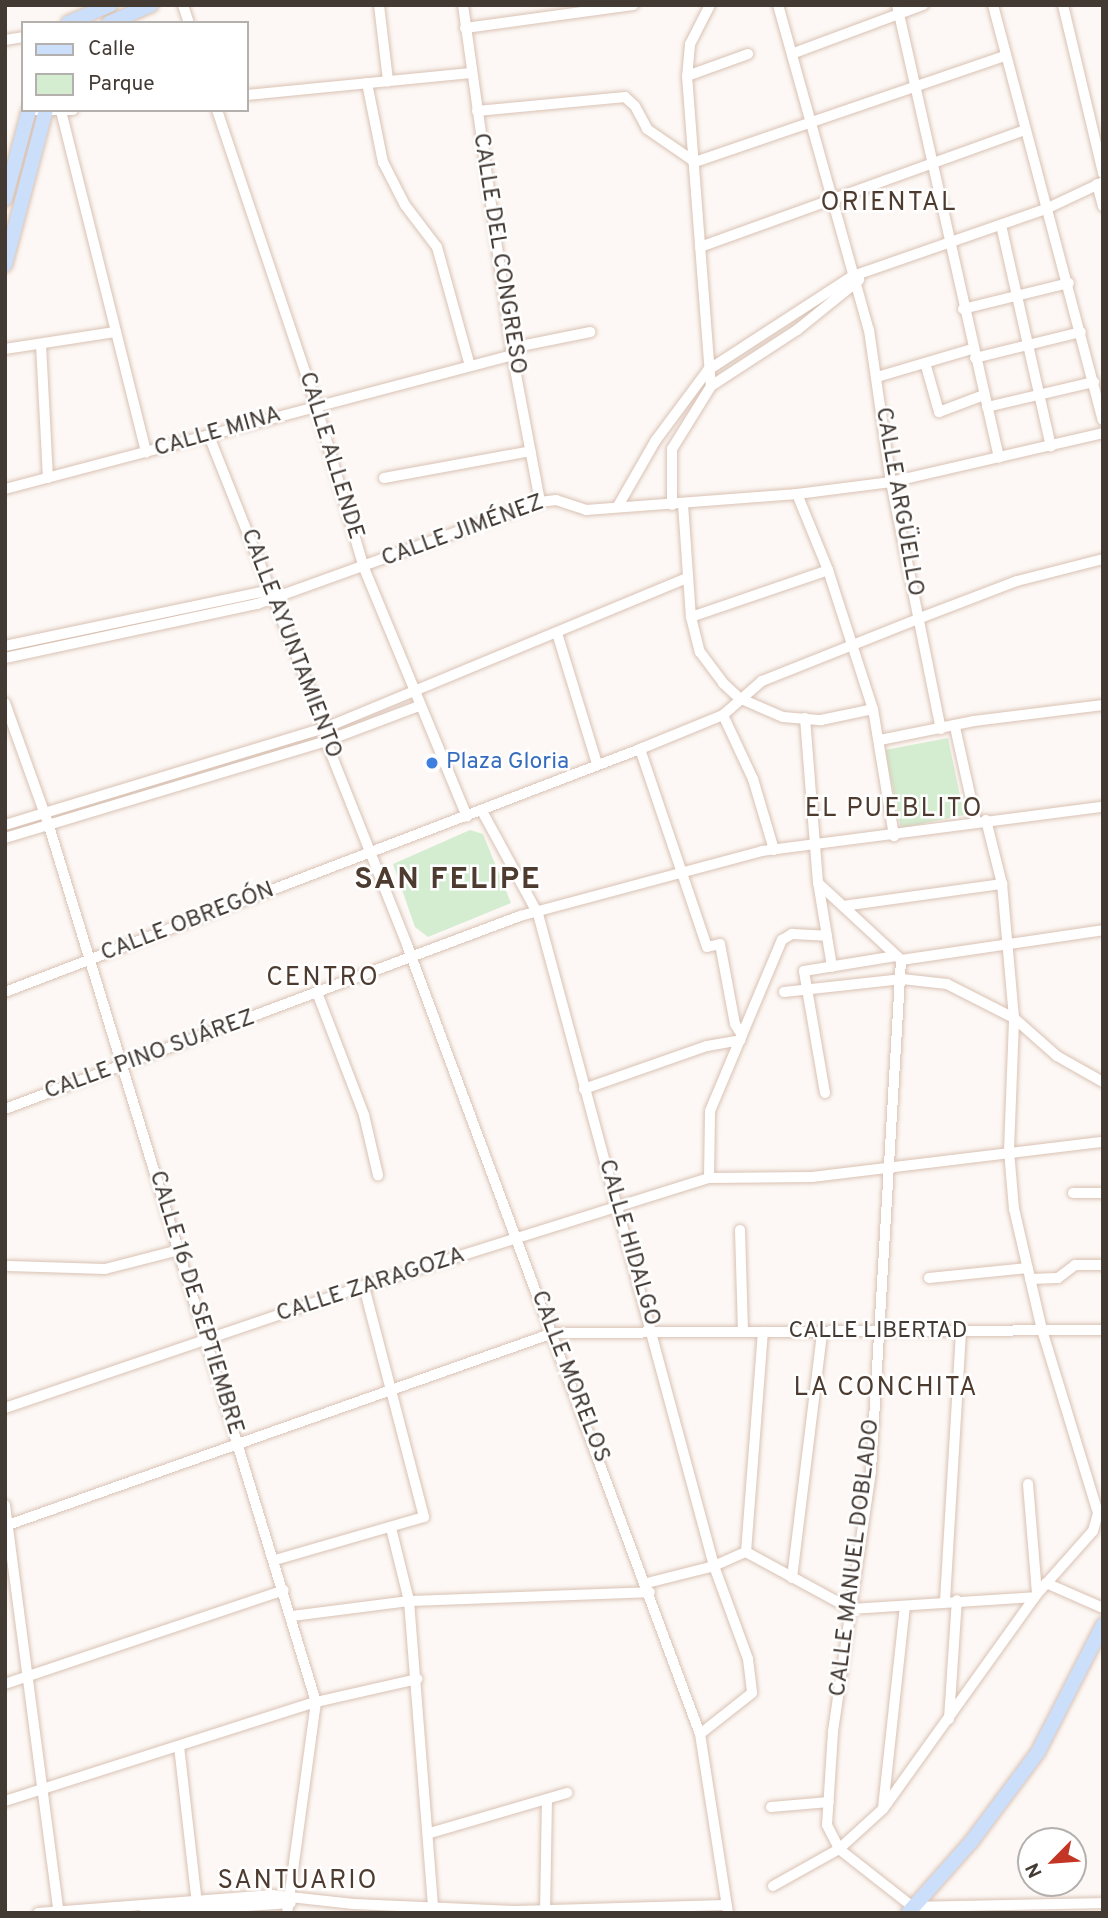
<!DOCTYPE html>
<meta charset="utf-8">
<style>
body{margin:0}
#map{position:relative;width:1108px;height:1918px;overflow:hidden;background:#fdf8f5;font-family:Overpass,sans-serif}
div>[style]{position:absolute}
.green>*{inset:0;background:#d4edd1}
.roads{filter:drop-shadow(0 0 2px #d9c2b4) drop-shadow(0 0 2px #d9c2b4)}
.minor>*{height:10px;margin:-5px;padding:0 5px;transform-origin:5px;border-radius:5px;background:#fff}
.major>*{height:14px;margin:-7px;padding:0 7px;transform-origin:7px;border-radius:7px;background:#cbdffb}
.dots>*{width:19px;height:19px;translate:-50% -50%;box-sizing:border-box;border:4px solid #fff;border-radius:50%}
span{translate:-50% -50%;white-space:nowrap;text-align:center;line-height:1.15;-webkit-text-stroke:5px #fff;paint-order:stroke}
.street-label{font-size:23px;color:#433a34}
.shop-label{font-size:23px;color:#366cbe}
.left{translate:0 -50%;text-align:left}
.quarter-label{font-size:26px;color:#4e3b2f;letter-spacing:2px}
.district-label{font-size:30px;color:#4e3b2f;font-weight:700;letter-spacing:2px}
.frame{position:absolute;inset:0;border:7px solid #433a34;pointer-events:none}
.legend{position:absolute;left:21px;top:21px;width:228px;height:91px;box-sizing:border-box;background:#fff;border:2px solid #b4b0ae;margin:0;padding:9px 12px;list-style:none;font-size:21px;color:#433a34}
.legend li{display:flex;align-items:center;gap:14px;height:35px}
.legend b{width:35px;border:2px solid #b4b0ae}
.north{position:absolute;left:1017px;top:1827px;width:70px;height:70px;box-sizing:border-box;background:#fff;border:2px solid #b4b0ae;border-radius:50%;rotate:245deg;font-size:19px;font-weight:700;line-height:28px;text-align:center;color:#433a34}
.north::after{content:'';display:block;margin:auto;width:24px;height:32px;background:#c33626;clip-path:polygon(50% 0,100% 100%,50% 72%,0 100%)}
</style>
<div id="map">
<div class="green">
<i style="clip-path:polygon(948px 738px,964px 815px,901px 828px,885px 750px)"></i>
<i style="clip-path:polygon(470px 830px,483px 834px,511px 903px,428px 937px,415px 927px,393px 864px)"></i>
</div>
<div class="roads">
<div class="minor">
<i style="left:183px;top:5px;width:19px;rotate:72deg"></i>
<i style="left:379px;top:5px;width:77px;rotate:83.2deg"></i>
<i style="left:463px;top:5px;width:346px;rotate:82deg"></i>
<i style="left:511px;top:348px;width:157px;rotate:79.3deg"></i>
<i style="left:710px;top:5px;width:44px;rotate:117.1deg"></i>
<i style="left:690px;top:44px;width:32px;rotate:95deg"></i>
<i style="left:687px;top:76px;width:311px;rotate:85.6deg"></i>
<i style="left:778px;top:5px;width:337px;rotate:74.4deg"></i>
<i style="left:869px;top:330px;width:154px;rotate:81.8deg"></i>
<i style="left:891px;top:482px;width:252px;rotate:78.6deg"></i>
<i style="left:897px;top:5px;width:464px;rotate:77.3deg"></i>
<i style="left:993px;top:5px;width:429px;rotate:75.2deg"></i>
<i style="left:1063px;top:5px;width:173px;rotate:76.6deg"></i>
<i style="left:465px;top:28px;width:170px;rotate:-7.8deg"></i>
<i style="left:5px;top:40px;width:18px;rotate:-9deg"></i>
<i style="left:794px;top:53px;width:138px;rotate:-20.4deg"></i>
<i style="left:687px;top:76px;width:65px;rotate:-19.8deg"></i>
<i style="left:367px;top:83px;width:81px;rotate:78.6deg"></i>
<i style="left:383px;top:162px;width:48px;rotate:62.9deg"></i>
<i style="left:405px;top:205px;width:53px;rotate:52.7deg"></i>
<i style="left:437px;top:247px;width:123px;rotate:74.5deg"></i>
<i style="left:247px;top:95px;width:225px;rotate:-5.6deg"></i>
<i style="left:29px;top:110px;width:44px"></i>
<i style="left:217px;top:110px;width:311px;rotate:71.4deg"></i>
<i style="left:316px;top:405px;width:170px;rotate:73.6deg"></i>
<i style="left:364px;top:568px;width:269px;rotate:67.5deg"></i>
<i style="left:61px;top:111px;width:352px;rotate:76deg"></i>
<i style="left:477px;top:111px;width:149px;rotate:-5.4deg"></i>
<i style="left:625px;top:97px;width:13px;rotate:42deg"></i>
<i style="left:635px;top:106px;width:26px;rotate:62deg"></i>
<i style="left:647px;top:129px;width:58px;rotate:34.5deg"></i>
<i style="left:695px;top:162px;width:328px;rotate:-18.9deg"></i>
<i style="left:1097px;top:184px;width:23px;rotate:75deg"></i>
<i style="left:1001px;top:225px;width:227px;rotate:77.3deg"></i>
<i style="left:700px;top:247px;width:345px;rotate:-19.8deg"></i>
<i style="left:963px;top:309px;width:109px;rotate:-13.8deg"></i>
<i style="left:41px;top:345px;width:133px;rotate:87deg"></i>
<i style="left:511px;top:348px;width:81px;rotate:-11.4deg"></i>
<i style="left:5px;top:349px;width:111px;rotate:-8.8deg"></i>
<i style="left:975px;top:358px;width:109px;rotate:-13.8deg"></i>
<i style="left:926px;top:366px;width:48px;rotate:74.2deg"></i>
<i style="left:939px;top:412px;width:48px;rotate:-20.7deg"></i>
<i style="left:877px;top:377px;width:99px;rotate:-16.4deg"></i>
<i style="left:987px;top:407px;width:110px;rotate:-13.2deg"></i>
<i style="left:209px;top:436px;width:314px;rotate:68.3deg"></i>
<i style="left:325px;top:728px;width:13px;rotate:86deg"></i>
<i style="left:326px;top:741px;width:219px;rotate:68.3deg"></i>
<i style="left:407px;top:945px;width:842px;rotate:69.63deg"></i>
<i style="left:700px;top:1734px;width:181px;rotate:81.1deg"></i>
<i style="left:384px;top:478px;width:149px;rotate:-10.4deg"></i>
<i style="left:5px;top:489px;width:525px;rotate:-14.78deg"></i>
<i style="left:797px;top:494px;width:82px;rotate:67.8deg"></i>
<i style="left:828px;top:570px;width:146px;rotate:72.1deg"></i>
<i style="left:873px;top:709px;width:129px;rotate:80.6deg"></i>
<i style="left:683px;top:504px;width:113px;rotate:86deg"></i>
<i style="left:691px;top:617px;width:36px;rotate:76deg"></i>
<i style="left:700px;top:652px;width:39px;rotate:53deg"></i>
<i style="left:723px;top:683px;width:22px;rotate:43deg"></i>
<i style="left:739px;top:698px;width:48px;rotate:23.4deg"></i>
<i style="left:783px;top:717px;width:38px;rotate:5deg"></i>
<i style="left:821px;top:720px;width:53px;rotate:-11.9deg"></i>
<i style="left:672px;top:505px;width:56px;rotate:-90deg"></i>
<i style="left:672px;top:449px;width:74px;rotate:-58.2deg"></i>
<i style="left:711px;top:386px;width:103px;rotate:-33.1deg"></i>
<i style="left:797px;top:330px;width:80px;rotate:-38.9deg"></i>
<i style="left:618px;top:506px;width:76px;rotate:-60.1deg"></i>
<i style="left:656px;top:440px;width:87px;rotate:-53.4deg"></i>
<i style="left:708px;top:370px;width:173px;rotate:-33deg"></i>
<i style="left:853px;top:276px;width:207px;rotate:-19.2deg"></i>
<i style="left:1048px;top:208px;width:61px;rotate:-25.3deg"></i>
<i style="left:691px;top:617px;width:145px;rotate:-18.9deg"></i>
<i style="left:557px;top:633px;width:137px;rotate:73deg"></i>
<i style="left:5px;top:646px;width:277px;rotate:-11.9deg"></i>
<i style="left:5px;top:658px;width:258px;rotate:-12.1deg"></i>
<i style="left:257px;top:604px;width:301px;rotate:-19.8deg"></i>
<i style="left:540px;top:502px;width:16px;rotate:-7deg"></i>
<i style="left:556px;top:500px;width:32px;rotate:18deg"></i>
<i style="left:586px;top:510px;width:212px;rotate:-4.3deg"></i>
<i style="left:797px;top:494px;width:95px;rotate:-7.3deg"></i>
<i style="left:891px;top:482px;width:218px;rotate:-13deg"></i>
<i style="left:5px;top:703px;width:131px;rotate:70.3deg"></i>
<i style="left:49px;top:826px;width:916px;rotate:73.05deg"></i>
<i style="left:316px;top:1702px;width:213px;rotate:97.8deg"></i>
<i style="left:723px;top:715px;width:71px;rotate:64.9deg"></i>
<i style="left:753px;top:779px;width:74px;rotate:73.5deg"></i>
<i style="left:805px;top:718px;width:165px;rotate:85.5deg"></i>
<i style="left:818px;top:882px;width:86px;rotate:80.6deg"></i>
<i style="left:955px;top:727px;width:97px;rotate:77.5deg"></i>
<i style="left:880px;top:740px;width:96px;rotate:-11.4deg"></i>
<i style="left:974px;top:721px;width:130px;rotate:-7.1deg"></i>
<i style="left:640px;top:749px;width:209px;rotate:71.3deg"></i>
<i style="left:707px;top:947px;width:13px;rotate:-13deg"></i>
<i style="left:720px;top:944px;width:81px;rotate:79.4deg"></i>
<i style="left:735px;top:1024px;width:13px;rotate:58deg"></i>
<i style="left:482px;top:811px;width:117px;rotate:61.5deg"></i>
<i style="left:538px;top:914px;width:675px;rotate:74.89deg"></i>
<i style="left:714px;top:1566px;width:99px;rotate:69.9deg"></i>
<i style="left:748px;top:1659px;width:34px;rotate:83deg"></i>
<i style="left:752px;top:1693px;width:66px;rotate:141.7deg"></i>
<i style="left:5px;top:825px;width:334px;rotate:-16.9deg"></i>
<i style="left:325px;top:728px;width:392px;rotate:-22.5deg"></i>
<i style="left:5px;top:838px;width:335px;rotate:-16.8deg"></i>
<i style="left:326px;top:741px;width:99px;rotate:-20.6deg"></i>
<i style="left:818px;top:883px;width:110px;rotate:42.8deg"></i>
<i style="left:843px;top:906px;width:161px;rotate:-7.9deg"></i>
<i style="left:901px;top:960px;width:512px;rotate:93.36deg"></i>
<i style="left:871px;top:1471px;width:264px;rotate:98.3deg"></i>
<i style="left:833px;top:1732px;width:93px;rotate:93.7deg"></i>
<i style="left:827px;top:1825px;width:27px;rotate:63deg"></i>
<i style="left:839px;top:1849px;width:94px;rotate:38.1deg"></i>
<i style="left:913px;top:1907px;width:190px;rotate:-1.2deg"></i>
<i style="left:901px;top:960px;width:204px;rotate:-8.4deg"></i>
<i style="left:5px;top:992px;width:680px;rotate:-20.94deg"></i>
<i style="left:640px;top:749px;width:90px;rotate:-22.3deg"></i>
<i style="left:723px;top:715px;width:52px;rotate:-41.1deg"></i>
<i style="left:762px;top:681px;width:170px;rotate:-21.7deg"></i>
<i style="left:920px;top:618px;width:104px;rotate:-20.9deg"></i>
<i style="left:1017px;top:581px;width:89px;rotate:-14.3deg"></i>
<i style="left:784px;top:992px;width:119px;rotate:-6.3deg"></i>
<i style="left:902px;top:979px;width:45px;rotate:6.3deg"></i>
<i style="left:947px;top:984px;width:75px;rotate:26.9deg"></i>
<i style="left:1014px;top:1018px;width:57px;rotate:41.5deg"></i>
<i style="left:1057px;top:1056px;width:53px;rotate:29.5deg"></i>
<i style="left:318px;top:995px;width:129px;rotate:69deg"></i>
<i style="left:364px;top:1115px;width:62px;rotate:76.9deg"></i>
<i style="left:584px;top:1089px;width:130px;rotate:-19.3deg"></i>
<i style="left:707px;top:1046px;width:34px;rotate:-10deg"></i>
<i style="left:825px;top:1093px;width:124px;rotate:-99.8deg"></i>
<i style="left:804px;top:971px;width:93px;rotate:-9.3deg"></i>
<i style="left:5px;top:1109px;width:550px;rotate:-20.54deg"></i>
<i style="left:520px;top:916px;width:251px;rotate:-15deg"></i>
<i style="left:762px;top:851px;width:344px;rotate:-7.4deg"></i>
<i style="left:709px;top:1178px;width:67px;rotate:-89.1deg"></i>
<i style="left:710px;top:1111px;width:186px;rotate:-67.2deg"></i>
<i style="left:782px;top:940px;width:12px;rotate:-31deg"></i>
<i style="left:792px;top:934px;width:35px;rotate:3deg"></i>
<i style="left:1073px;top:1193px;width:30px"></i>
<i style="left:740px;top:1230px;width:102px;rotate:88.3deg"></i>
<i style="left:9px;top:1266px;width:96px;rotate:1.8deg"></i>
<i style="left:105px;top:1269px;width:76px;rotate:-14.4deg"></i>
<i style="left:929px;top:1278px;width:99px;rotate:-5.8deg"></i>
<i style="left:1030px;top:1279px;width:28px;rotate:-2deg"></i>
<i style="left:1058px;top:1278px;width:21px;rotate:-37deg"></i>
<i style="left:1075px;top:1265px;width:28px"></i>
<i style="left:5px;top:1408px;width:379px;rotate:-18.8deg"></i>
<i style="left:364px;top:1286px;width:362px;rotate:-17.4deg"></i>
<i style="left:709px;top:1178px;width:103px;rotate:-0.6deg"></i>
<i style="left:812px;top:1177px;width:293px;rotate:-6.9deg"></i>
<i style="left:1028px;top:1484px;width:110px;rotate:85.3deg"></i>
<i style="left:5px;top:1505px;width:412px;rotate:82.5deg"></i>
<i style="left:5px;top:1526px;width:581px;rotate:-19.4deg"></i>
<i style="left:553px;top:1333px;width:550px;rotate:-0.31deg"></i>
<i style="left:391px;top:1528px;width:75px;rotate:76.1deg"></i>
<i style="left:409px;top:1601px;width:308px;rotate:85.5deg"></i>
<i style="left:746px;top:1552px;width:119px;rotate:28.5deg"></i>
<i style="left:851px;top:1609px;width:184px;rotate:-3.7deg"></i>
<i style="left:746px;top:1552px;width:221px;rotate:-85.6deg"></i>
<i style="left:275px;top:1560px;width:155px;rotate:-16.1deg"></i>
<i style="left:424px;top:1517px;width:239px;rotate:-104.6deg"></i>
<i style="left:792px;top:1578px;width:248px;rotate:-83deg"></i>
<i style="left:647px;top:1583px;width:69px;rotate:-14.2deg"></i>
<i style="left:714px;top:1566px;width:35px;rotate:-24deg"></i>
<i style="left:1046px;top:1583px;width:62px;rotate:23.7deg"></i>
<i style="left:945px;top:1601px;width:268px;rotate:-86.6deg"></i>
<i style="left:292px;top:1616px;width:118px;rotate:-7.3deg"></i>
<i style="left:409px;top:1601px;width:241px;rotate:-2.1deg"></i>
<i style="left:5px;top:1684px;width:294px;rotate:-18.6deg"></i>
<i style="left:949px;top:1719px;width:119px;rotate:-86.2deg"></i>
<i style="left:179px;top:1746px;width:168px;rotate:83.5deg"></i>
<i style="left:5px;top:1801px;width:326px;rotate:-17.7deg"></i>
<i style="left:316px;top:1702px;width:104px;rotate:-12.8deg"></i>
<i style="left:771px;top:1807px;width:58px;rotate:-4.9deg"></i>
<i style="left:883px;top:1808px;width:203px;rotate:-83.8deg"></i>
<i style="left:430px;top:1833px;width:143px;rotate:-16.3deg"></i>
<i style="left:773px;top:1886px;width:76px;rotate:-29.3deg"></i>
<i style="left:839px;top:1849px;width:59px;rotate:-42.3deg"></i>
<i style="left:883px;top:1809px;width:264px;rotate:-54.4deg"></i>
<i style="left:1037px;top:1594px;width:84px;rotate:-48.4deg"></i>
<i style="left:1093px;top:1531px;width:19px;rotate:-74deg"></i>
<i style="left:1098px;top:1513px;width:191px;rotate:-107deg"></i>
<i style="left:1042px;top:1330px;width:124px;rotate:-103deg"></i>
<i style="left:1014px;top:1209px;width:58px;rotate:-94.9deg"></i>
<i style="left:1009px;top:1151px;width:133px;rotate:-87.8deg"></i>
<i style="left:1014px;top:1018px;width:135px;rotate:-95.1deg"></i>
<i style="left:1002px;top:884px;width:66px;rotate:-104deg"></i>
<i style="left:38px;top:1913px;width:235px;rotate:-4.4deg"></i>
<i style="left:272px;top:1895px;width:82px;rotate:6.3deg"></i>
<i style="left:354px;top:1904px;width:160px;rotate:2.5deg"></i>
<i style="left:514px;top:1911px;width:211px;rotate:-1.6deg"></i>
<i style="left:144px;top:1913px;width:147px;rotate:-3.9deg"></i>
<i style="left:545px;top:1913px;width:114px;rotate:-89deg"></i>
</div>
<div class="major">
<i style="left:68px;top:23px;width:46px;rotate:-23.2deg"></i>
<i style="left:109px;top:23px;width:46px;rotate:-23.2deg"></i>
<i style="left:5px;top:199px;width:92px;rotate:-74.9deg"></i>
<i style="left:5px;top:265px;width:160px;rotate:-75.2deg"></i>
<i style="left:908px;top:1913px;width:95px;rotate:-48.4deg"></i>
<i style="left:971px;top:1842px;width:112px;rotate:-53.3deg"></i>
<i style="left:1038px;top:1752px;width:143px;rotate:-62.9deg"></i>
</div>
</div>
<div class="dots">
<i style="left:432px;top:763px;background:#3f7fe0"></i>
</div>
<div class="street-label">
<span style="left:498px;top:254px;rotate:81deg">CALLE DEL CONGRESO</span>
<span style="left:218px;top:433px;rotate:-16deg">CALLE MINA</span>
<span style="left:330px;top:456px;rotate:73deg">CALLE ALLENDE</span>
<span style="left:898px;top:502px;rotate:80deg">CALLE ARGÜELLO</span>
<span style="left:463px;top:532px;rotate:-20deg">CALLE JIMÉNEZ</span>
<span style="left:290px;top:644px;rotate:69deg">CALLE AYUNTAMIENTO</span>
<span style="left:188px;top:923px;rotate:-21deg">CALLE OBREGÓN</span>
<span style="left:150px;top:1056px;rotate:-20deg">CALLE PINO SUÁREZ</span>
<span style="left:628px;top:1243px;rotate:74deg">CALLE HIDALGO</span>
<span style="left:371px;top:1286px;rotate:-18deg">CALLE ZARAGOZA</span>
<span style="left:195px;top:1303px;rotate:73deg">CALLE 16 DE SEPTIEMBRE</span>
<span style="left:878px;top:1332px">CALLE LIBERTAD</span>
<span style="left:569px;top:1377px;rotate:69deg">CALLE MORELOS</span>
<span style="left:856px;top:1558px;rotate:-83deg">CALLE MANUEL DOBLADO</span>
</div>
<div class="shop-label">
<span class="left" style="left:446px;top:763px">Plaza Gloria</span>
</div>
<div class="quarter-label">
<span style="left:889px;top:204px">ORIENTAL</span>
<span style="left:894px;top:810px">EL PUEBLITO</span>
<span style="left:323px;top:979px">CENTRO</span>
<span style="left:886px;top:1389px">LA CONCHITA</span>
<span style="left:298px;top:1882px">SANTUARIO</span>
</div>
<div class="district-label">
<span style="left:448px;top:881px">SAN FELIPE</span>
</div>
<div class="frame"></div>
<ul class="legend">
<li><b style="height:9px;background:#cbdffb"></b>Calle</li>
<li><b style="height:19px;background:#d4edd1"></b>Parque</li>
</ul>
<div class="north">N</div>
</div>
